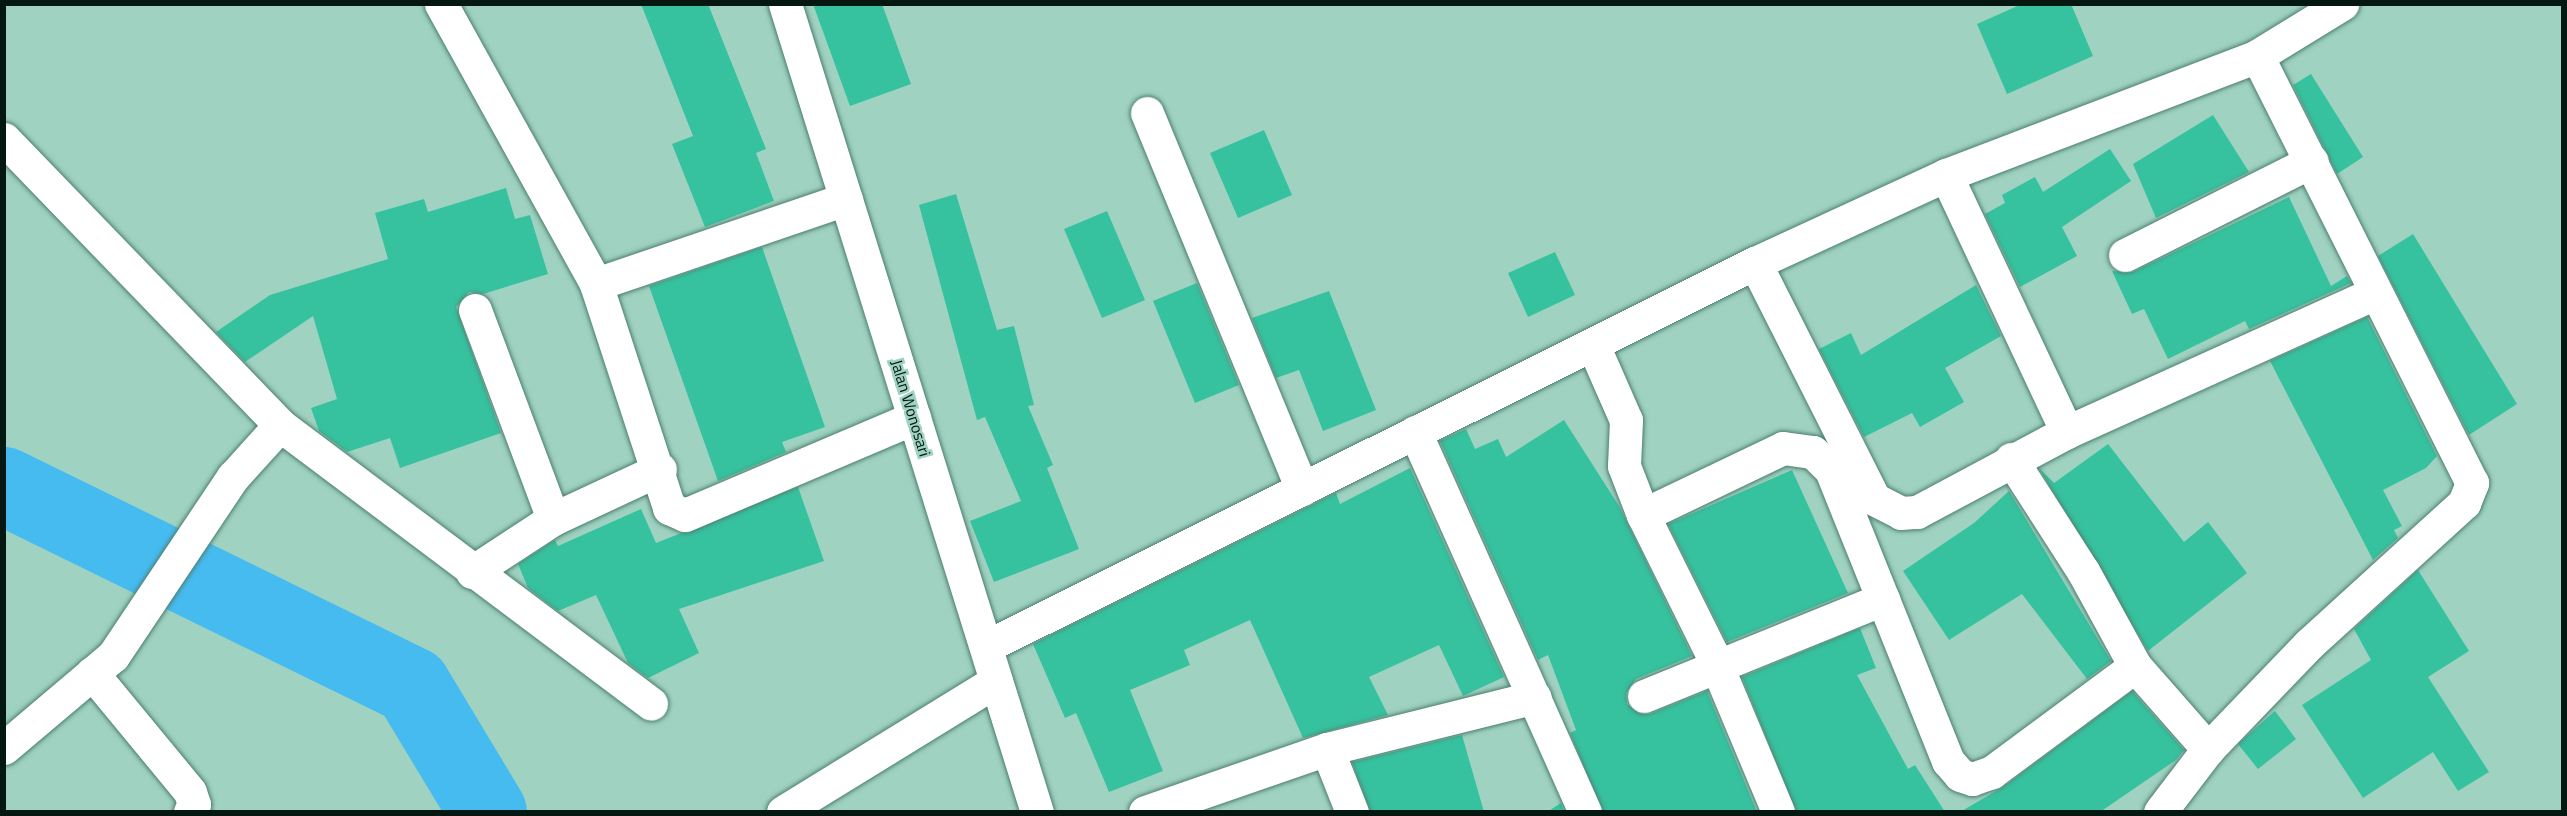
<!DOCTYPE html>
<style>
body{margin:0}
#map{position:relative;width:2567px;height:816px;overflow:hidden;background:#9fd2c1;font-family:"Titillium Web",sans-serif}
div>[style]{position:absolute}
.river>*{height:78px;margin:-39px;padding:0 39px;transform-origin:39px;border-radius:39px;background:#46bbf0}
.building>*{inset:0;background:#37c29f}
.roads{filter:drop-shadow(0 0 2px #4d7e6e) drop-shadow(0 0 2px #4d7e6e)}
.minor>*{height:33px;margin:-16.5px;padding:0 16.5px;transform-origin:16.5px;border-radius:16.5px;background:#fff}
.highway>*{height:33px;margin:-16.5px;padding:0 16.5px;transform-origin:16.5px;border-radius:16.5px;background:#fff}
span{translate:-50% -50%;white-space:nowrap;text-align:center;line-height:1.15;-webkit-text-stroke:5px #9fd2c1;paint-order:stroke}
.street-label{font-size:16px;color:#041711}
.frame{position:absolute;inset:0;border:6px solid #041711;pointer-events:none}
</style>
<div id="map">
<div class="river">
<i style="left:4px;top:486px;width:454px;rotate:26.1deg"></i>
<i style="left:412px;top:686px;width:147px;rotate:58.9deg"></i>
</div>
<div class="building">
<i style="clip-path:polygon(641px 4px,708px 4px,766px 149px,756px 153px,774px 201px,705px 227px,672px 144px,693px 136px)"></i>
<i style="clip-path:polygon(813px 4px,882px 4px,911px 84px,850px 106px)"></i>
<i style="clip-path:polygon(2022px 4px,2071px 4px,2093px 56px,2007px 94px,1977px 24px)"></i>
<i style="clip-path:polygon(2311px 74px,2363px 157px,2337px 174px,2293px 85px)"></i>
<i style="clip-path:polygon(2213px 115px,2249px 172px,2156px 218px,2133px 164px)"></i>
<i style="clip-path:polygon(1264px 130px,1292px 195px,1238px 218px,1210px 153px)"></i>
<i style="clip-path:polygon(2110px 149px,2131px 181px,2062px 227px,2077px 256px,2020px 287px,1985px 214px,2005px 203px,2002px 195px,2035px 177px,2043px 192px)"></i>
<i style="clip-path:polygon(506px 188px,515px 219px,530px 215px,548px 274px,483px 294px,469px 292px,456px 307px,501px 433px,400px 468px,390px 438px,347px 452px,319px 431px,311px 408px,337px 399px,313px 316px,245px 362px,216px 332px,270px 295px,388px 259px,375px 213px,424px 199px,428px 212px)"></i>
<i style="clip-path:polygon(956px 194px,997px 330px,1014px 326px,1034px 405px,1028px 406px,1053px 465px,1047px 468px,1079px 549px,994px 582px,970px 521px,1021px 501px,985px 417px,977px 420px,919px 205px)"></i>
<i style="clip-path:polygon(2289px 197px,2331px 286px,2347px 276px,2351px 283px,2249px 329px,2245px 321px,2168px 359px,2144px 309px,2132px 314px,2112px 271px,2133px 272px)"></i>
<i style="clip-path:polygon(1107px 211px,1145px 300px,1102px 318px,1064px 229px)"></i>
<i style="clip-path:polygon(2413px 234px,2517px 404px,2469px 435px,2378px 256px)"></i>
<i style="clip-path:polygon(762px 247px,825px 427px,782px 442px,786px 452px,718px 481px,649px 286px)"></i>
<i style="clip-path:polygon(1555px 252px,1575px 295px,1528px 317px,1508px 273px)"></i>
<i style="clip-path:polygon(1197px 283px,1239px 385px,1195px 403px,1153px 301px)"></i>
<i style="clip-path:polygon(1976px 285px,2001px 336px,1945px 368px,1964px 402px,1920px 427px,1912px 413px,1864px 437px,1819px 349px,1851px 333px,1861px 355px)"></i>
<i style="clip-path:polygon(1329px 291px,1376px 410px,1323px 431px,1299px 370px,1276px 378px,1252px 318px)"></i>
<i style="clip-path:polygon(2367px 317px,2437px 456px,2426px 468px,2383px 490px,2402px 526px,2394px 530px,2398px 538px,2373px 560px,2270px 361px)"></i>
<i style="clip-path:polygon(1564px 420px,1619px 506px,1692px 656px,1636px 679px,1626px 693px,1627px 704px,1641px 714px,1650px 714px,1707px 691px,1757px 812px,1603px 812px,1570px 733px,1576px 730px,1548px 655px,1538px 660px,1440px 441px,1466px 429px,1475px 449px,1498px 439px,1506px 457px)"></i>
<i style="clip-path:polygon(2108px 444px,2184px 542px,2208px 522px,2247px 573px,2148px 651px,2039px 468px,2054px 483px)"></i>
<i style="clip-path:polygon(1410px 468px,1504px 677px,1463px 696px,1439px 645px,1369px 677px,1388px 715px,1303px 738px,1250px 620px,1184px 650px,1190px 665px,1130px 690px,1163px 771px,1109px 792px,1076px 713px,1065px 718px,1033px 644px,1336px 493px,1340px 504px)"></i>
<i style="clip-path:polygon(1792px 470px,1848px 593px,1727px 642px,1668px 524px)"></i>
<i style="clip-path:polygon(798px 487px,824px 561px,679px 609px,699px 653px,648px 678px,628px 663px,596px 595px,558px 611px,528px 588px,518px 564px,555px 540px,558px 546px,641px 509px,656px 543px)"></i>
<i style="clip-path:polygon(2009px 491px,2111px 661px,2087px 679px,2022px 594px,1949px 640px,1903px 571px,1974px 523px)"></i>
<i style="clip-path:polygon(2418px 570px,2469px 651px,2428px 677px,2489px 772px,2458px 791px,2433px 752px,2363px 798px,2302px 705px,2371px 660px,2354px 629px)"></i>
<i style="clip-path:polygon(1860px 628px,1876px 668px,1857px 675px,1908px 769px,1915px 765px,1945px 812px,1796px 812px,1742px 677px)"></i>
<i style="clip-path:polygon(2132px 691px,2184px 750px,2176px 760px,2100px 812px,1960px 812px,2003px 787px)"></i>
<i style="clip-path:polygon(2275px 711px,2296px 739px,2258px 769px,2238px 744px)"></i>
<i style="clip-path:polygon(1462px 735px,1484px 812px,1370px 812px,1352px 762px)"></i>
<i style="clip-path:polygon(1561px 803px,1564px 812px,1547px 812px)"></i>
</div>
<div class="roads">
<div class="minor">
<i style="left:441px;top:4px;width:320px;rotate:61deg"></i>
<i style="left:596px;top:284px;width:236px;rotate:71.9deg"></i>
<i style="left:669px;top:508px;width:17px;rotate:24deg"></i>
<i style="left:685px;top:515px;width:249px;rotate:-23deg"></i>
<i style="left:1147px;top:113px;width:407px;rotate:67.6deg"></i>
<i style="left:4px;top:139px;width:397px;rotate:46deg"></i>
<i style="left:280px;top:425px;width:464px;rotate:36.9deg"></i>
<i style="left:1946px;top:175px;width:284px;rotate:64.8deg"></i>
<i style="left:2125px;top:255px;width:209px;rotate:-26.7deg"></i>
<i style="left:1755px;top:263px;width:264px;rotate:63.2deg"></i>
<i style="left:1874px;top:499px;width:30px;rotate:27deg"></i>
<i style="left:1901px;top:513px;width:16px;rotate:-4deg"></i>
<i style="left:1917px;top:512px;width:170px;rotate:-28.1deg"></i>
<i style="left:2067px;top:432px;width:338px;rotate:-24.3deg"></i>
<i style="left:596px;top:284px;width:264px;rotate:-18.8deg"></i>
<i style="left:475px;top:310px;width:223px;rotate:69.5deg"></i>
<i style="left:1593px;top:345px;width:82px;rotate:66.3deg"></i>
<i style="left:1626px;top:420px;width:46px;rotate:92.5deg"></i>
<i style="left:1624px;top:466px;width:53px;rotate:68.8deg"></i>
<i style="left:1643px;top:515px;width:155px;rotate:63.6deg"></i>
<i style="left:1712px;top:654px;width:171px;rotate:67.3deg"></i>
<i style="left:1415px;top:432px;width:416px;rotate:65.9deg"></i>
<i style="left:2011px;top:459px;width:133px;rotate:57.3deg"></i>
<i style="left:2083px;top:571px;width:108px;rotate:61.3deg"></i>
<i style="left:2135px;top:666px;width:111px;rotate:48.7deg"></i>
<i style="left:1643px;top:515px;width:155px;rotate:-25.6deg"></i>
<i style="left:1783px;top:448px;width:30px;rotate:8deg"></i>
<i style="left:1813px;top:452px;width:25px;rotate:45deg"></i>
<i style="left:1831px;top:470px;width:314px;rotate:68.1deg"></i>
<i style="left:1948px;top:761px;width:18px;rotate:49deg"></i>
<i style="left:1960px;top:775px;width:13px;rotate:18deg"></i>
<i style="left:1972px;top:779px;width:21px;rotate:-19deg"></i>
<i style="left:1992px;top:772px;width:178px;rotate:-36.5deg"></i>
<i style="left:472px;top:572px;width:97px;rotate:-33.2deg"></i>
<i style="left:553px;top:519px;width:118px;rotate:-25deg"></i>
<i style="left:987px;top:646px;width:858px;rotate:-26.51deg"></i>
<i style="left:1755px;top:263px;width:210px;rotate:-24.7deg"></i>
<i style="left:1946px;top:175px;width:333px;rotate:-20.9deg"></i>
<i style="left:2257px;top:56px;width:100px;rotate:-31.5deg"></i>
<i style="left:92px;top:673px;width:154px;rotate:50.5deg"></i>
<i style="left:190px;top:792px;width:13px;rotate:72deg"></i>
<i style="left:194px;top:804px;width:9px;rotate:117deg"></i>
<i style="left:1644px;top:696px;width:258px;rotate:-22.1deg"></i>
<i style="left:4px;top:748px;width:143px;rotate:-40.2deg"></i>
<i style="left:113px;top:656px;width:216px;rotate:-56.2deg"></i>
<i style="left:233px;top:477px;width:70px;rotate:-47.9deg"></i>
<i style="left:1327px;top:749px;width:68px;rotate:68.4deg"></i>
<i style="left:783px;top:812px;width:250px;rotate:-31.6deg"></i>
<i style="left:1145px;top:812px;width:193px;rotate:-19.1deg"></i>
<i style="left:1327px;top:749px;width:214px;rotate:-14deg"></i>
<i style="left:2160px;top:812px;width:79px;rotate:-52.7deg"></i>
<i style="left:2208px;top:749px;width:146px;rotate:-46.1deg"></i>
<i style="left:2309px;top:644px;width:210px;rotate:-42.3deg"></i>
<i style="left:2464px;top:503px;width:22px;rotate:-68deg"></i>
<i style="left:2472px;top:483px;width:478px;rotate:-116.7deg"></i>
</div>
<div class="highway">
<i style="left:785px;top:4px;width:846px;rotate:72.68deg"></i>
</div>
</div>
<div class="street-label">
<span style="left:911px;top:408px;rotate:73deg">Jalan Wonosari</span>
</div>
<div class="frame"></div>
</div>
